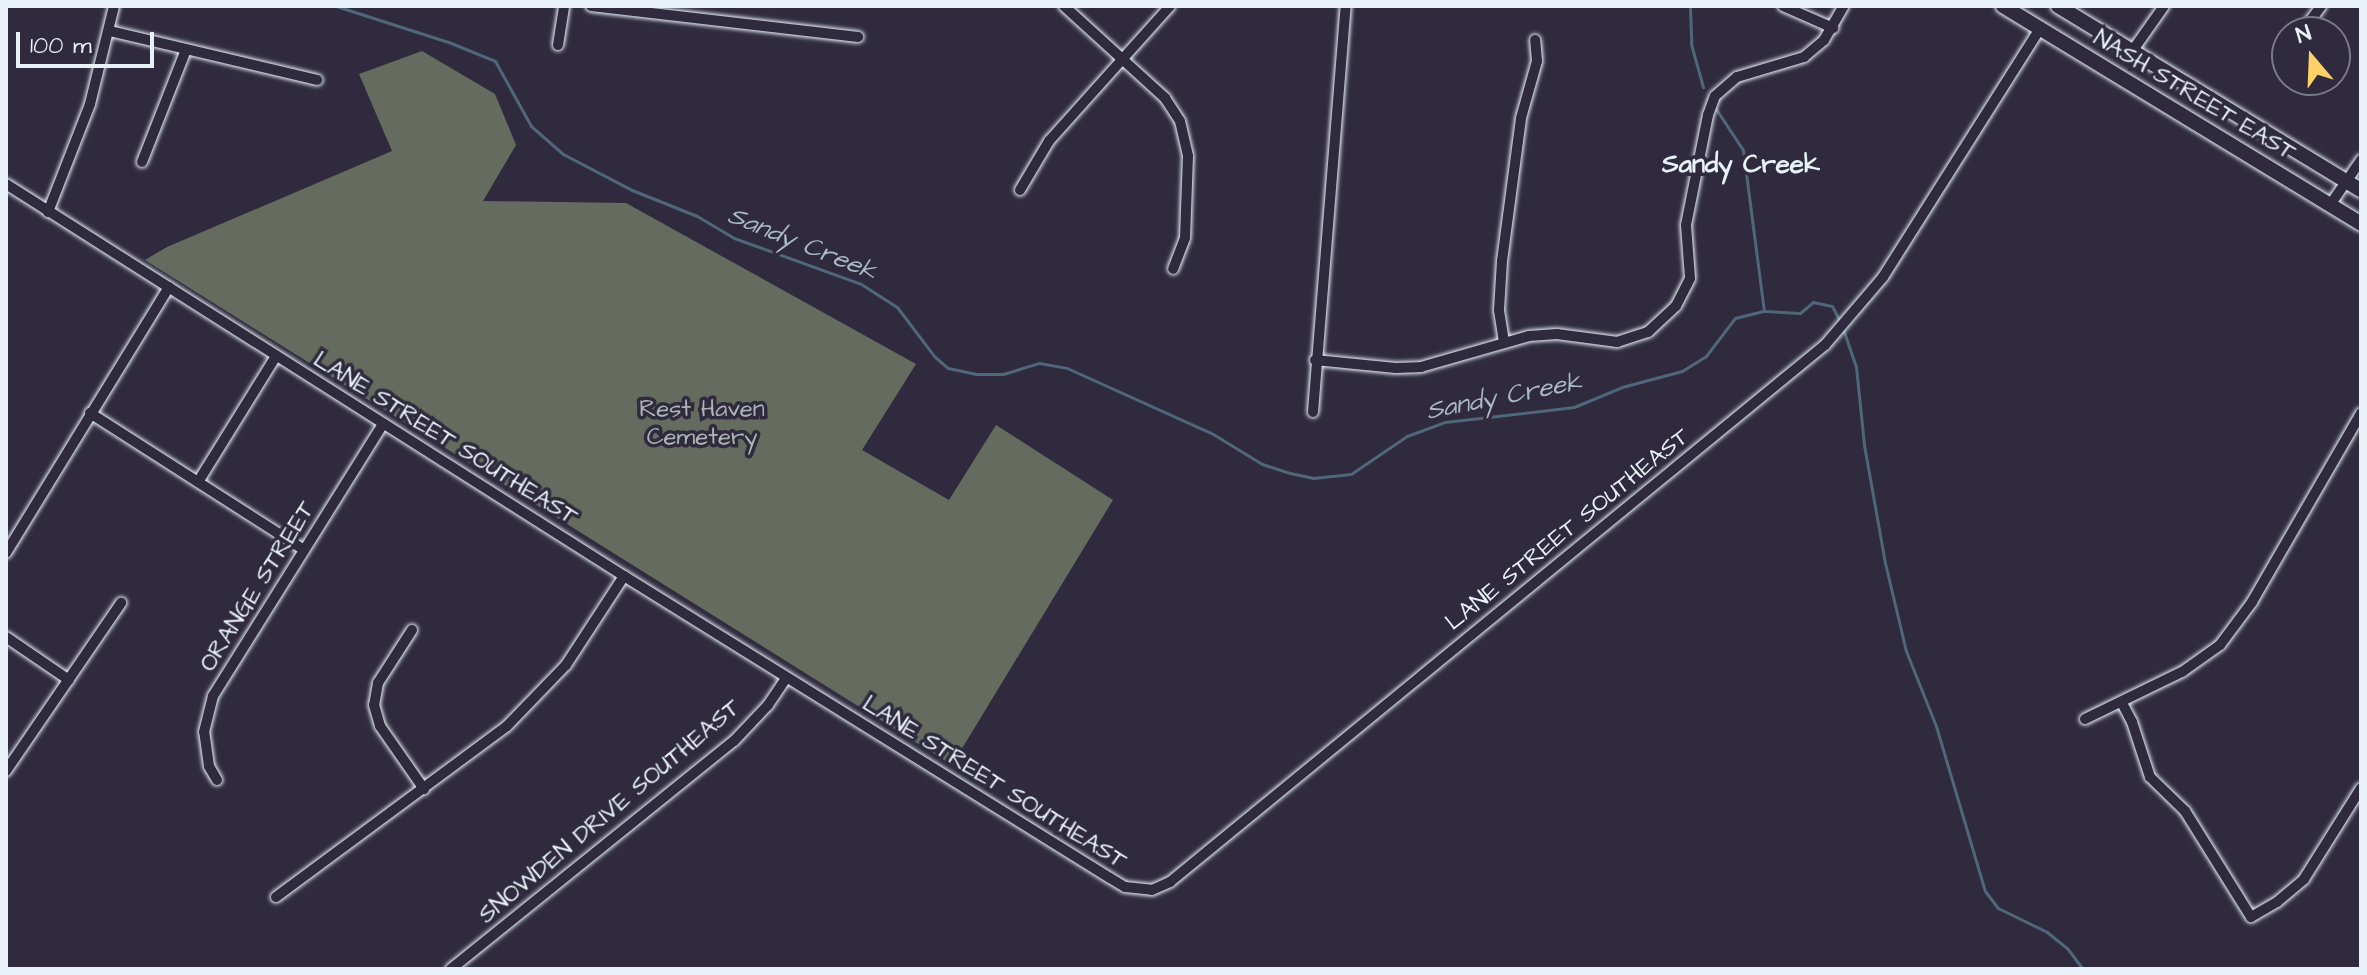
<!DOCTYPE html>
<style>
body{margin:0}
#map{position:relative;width:2367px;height:975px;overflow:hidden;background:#2f2a3d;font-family:"Architects Daughter",sans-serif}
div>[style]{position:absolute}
.green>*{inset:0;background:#656c5f}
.stream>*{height:3px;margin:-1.5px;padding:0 1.5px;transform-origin:1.5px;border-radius:1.5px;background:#50667b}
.roads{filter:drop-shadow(0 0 2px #e8f1f8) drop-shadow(0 0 2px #e8f1f8)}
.minor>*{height:10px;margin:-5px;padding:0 5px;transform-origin:5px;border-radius:5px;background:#2f2a3d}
.major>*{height:14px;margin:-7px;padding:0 7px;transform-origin:7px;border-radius:7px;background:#2f2a3d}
span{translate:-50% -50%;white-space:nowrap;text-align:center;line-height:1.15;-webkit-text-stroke:7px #2f2a3d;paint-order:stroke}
.street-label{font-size:24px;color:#e8f1f8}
.park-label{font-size:24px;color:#adb5b3}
.neighbourhood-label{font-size:26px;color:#e8f1f8;font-weight:700}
.water-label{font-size:26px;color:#abb9c6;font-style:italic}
.frame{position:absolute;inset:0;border:8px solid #e8f1f8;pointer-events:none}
.north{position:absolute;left:2271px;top:16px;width:80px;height:80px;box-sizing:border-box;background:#2f2a3d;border:2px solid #797a88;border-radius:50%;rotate:341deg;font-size:22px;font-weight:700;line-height:32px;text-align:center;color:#e8f1f8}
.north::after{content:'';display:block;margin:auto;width:28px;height:36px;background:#ffd166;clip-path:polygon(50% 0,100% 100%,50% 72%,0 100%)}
.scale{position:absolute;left:16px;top:32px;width:138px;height:36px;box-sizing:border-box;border:4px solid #e8f1f8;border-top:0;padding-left:10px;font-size:24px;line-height:28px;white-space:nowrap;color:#e8f1f8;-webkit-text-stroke:6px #2f2a3d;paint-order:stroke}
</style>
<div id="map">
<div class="green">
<i style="clip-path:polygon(422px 51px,495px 94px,516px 145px,483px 201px,626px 203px,916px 364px,862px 450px,949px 500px,996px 425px,1113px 500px,952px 765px,145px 260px,167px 247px,392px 151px,359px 74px)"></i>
</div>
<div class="stream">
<i style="left:336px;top:6px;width:121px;rotate:17.8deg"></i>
<i style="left:451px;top:43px;width:48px;rotate:22.2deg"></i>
<i style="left:495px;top:61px;width:74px;rotate:61deg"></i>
<i style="left:531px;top:126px;width:43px;rotate:41.2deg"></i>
<i style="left:563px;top:154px;width:78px;rotate:27.6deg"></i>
<i style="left:632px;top:190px;width:70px;rotate:21.8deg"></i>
<i style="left:697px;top:216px;width:43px;rotate:30.7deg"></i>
<i style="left:734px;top:238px;width:135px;rotate:19.9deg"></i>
<i style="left:861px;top:284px;width:43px;rotate:32.6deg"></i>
<i style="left:897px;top:307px;width:61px;rotate:52.9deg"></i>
<i style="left:934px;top:356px;width:18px;rotate:41deg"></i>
<i style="left:948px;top:368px;width:29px;rotate:12deg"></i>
<i style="left:976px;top:374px;width:27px"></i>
<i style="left:1003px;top:374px;width:38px;rotate:-17deg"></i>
<i style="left:1039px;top:363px;width:28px;rotate:10deg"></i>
<i style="left:1067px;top:368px;width:160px;rotate:24.3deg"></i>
<i style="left:1213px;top:434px;width:57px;rotate:31.5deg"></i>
<i style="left:1262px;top:464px;width:29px;rotate:18deg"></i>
<i style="left:1290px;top:473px;width:24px;rotate:12deg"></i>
<i style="left:1313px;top:478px;width:38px;rotate:-6deg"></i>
<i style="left:1351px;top:474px;width:68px;rotate:-34.2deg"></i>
<i style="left:1407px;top:436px;width:40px;rotate:-20.2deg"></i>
<i style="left:1445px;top:422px;width:130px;rotate:-6.6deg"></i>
<i style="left:1574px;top:407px;width:52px;rotate:-22.6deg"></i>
<i style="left:1622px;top:387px;width:62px;rotate:-14.9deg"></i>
<i style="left:1682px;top:371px;width:28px;rotate:-32deg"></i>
<i style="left:1706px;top:356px;width:48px;rotate:-52.7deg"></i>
<i style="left:1735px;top:318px;width:30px;rotate:-14deg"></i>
<i style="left:1764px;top:311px;width:36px;rotate:3deg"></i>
<i style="left:1800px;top:313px;width:17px;rotate:-40deg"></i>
<i style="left:1813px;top:302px;width:19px;rotate:12deg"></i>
<i style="left:1832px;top:306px;width:18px;rotate:63deg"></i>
<i style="left:1690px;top:6px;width:38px;rotate:88deg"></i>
<i style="left:1691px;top:44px;width:45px;rotate:74.4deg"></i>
<i style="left:1716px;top:109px;width:49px;rotate:56.6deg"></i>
<i style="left:1743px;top:150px;width:162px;rotate:82.6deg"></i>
<i style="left:1843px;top:329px;width:40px;rotate:71.1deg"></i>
<i style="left:1856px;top:367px;width:78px;rotate:84.1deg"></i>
<i style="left:1864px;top:445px;width:120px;rotate:79.9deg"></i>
<i style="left:1885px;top:563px;width:90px;rotate:76.6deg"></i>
<i style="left:1906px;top:651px;width:81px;rotate:68.2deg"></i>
<i style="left:1936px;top:726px;width:172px;rotate:73.5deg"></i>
<i style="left:1985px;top:891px;width:21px;rotate:53deg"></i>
<i style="left:1998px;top:908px;width:55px;rotate:26.1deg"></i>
<i style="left:2047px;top:932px;width:26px;rotate:39deg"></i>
<i style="left:2067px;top:948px;width:26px;rotate:53deg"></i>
</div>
<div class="roads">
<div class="minor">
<i style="left:591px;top:6px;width:269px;rotate:6.6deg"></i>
<i style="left:1064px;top:6px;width:137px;rotate:42.3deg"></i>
<i style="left:1165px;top:98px;width:27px;rotate:57deg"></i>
<i style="left:1180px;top:121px;width:36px;rotate:77deg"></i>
<i style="left:1188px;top:156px;width:82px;rotate:92.1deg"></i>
<i style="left:1185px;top:238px;width:33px;rotate:111deg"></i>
<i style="left:1783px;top:6px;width:55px;rotate:23.7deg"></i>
<i style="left:110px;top:31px;width:213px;rotate:13.3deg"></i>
<i style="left:2303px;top:31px;width:31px;rotate:-54deg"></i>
<i style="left:558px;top:45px;width:39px;rotate:-81deg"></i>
<i style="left:2133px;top:50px;width:54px;rotate:-54.8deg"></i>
<i style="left:142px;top:162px;width:120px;rotate:-68.6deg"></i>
<i style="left:6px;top:184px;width:732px;rotate:32.39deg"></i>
<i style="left:624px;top:576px;width:572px;rotate:31.86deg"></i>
<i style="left:1110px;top:878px;width:17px;rotate:31deg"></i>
<i style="left:1125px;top:887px;width:27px;rotate:6deg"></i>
<i style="left:1152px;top:890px;width:20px;rotate:-24deg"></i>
<i style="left:1170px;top:882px;width:847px;rotate:-39.35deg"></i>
<i style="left:1825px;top:345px;width:89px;rotate:-49.5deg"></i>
<i style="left:1883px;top:277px;width:294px;rotate:-57.7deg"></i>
<i style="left:1020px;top:190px;width:57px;rotate:-59.4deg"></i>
<i style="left:1049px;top:141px;width:181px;rotate:-48.1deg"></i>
<i style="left:2330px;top:205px;width:55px;rotate:-55.4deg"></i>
<i style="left:48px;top:212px;width:116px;rotate:-68.7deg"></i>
<i style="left:90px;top:104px;width:101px;rotate:-76.2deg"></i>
<i style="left:1504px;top:342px;width:32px;rotate:-99deg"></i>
<i style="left:1499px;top:310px;width:49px;rotate:-86.5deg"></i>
<i style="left:1502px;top:261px;width:144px;rotate:-82.4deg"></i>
<i style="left:1521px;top:118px;width:59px;rotate:-74.3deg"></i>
<i style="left:1537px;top:61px;width:21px;rotate:-95deg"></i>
<i style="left:1315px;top:360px;width:81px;rotate:5.6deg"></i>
<i style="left:1396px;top:368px;width:25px;rotate:-2deg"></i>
<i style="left:1421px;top:367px;width:112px;rotate:-16deg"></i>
<i style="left:1529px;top:336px;width:28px;rotate:-4deg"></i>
<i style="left:1557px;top:334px;width:61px;rotate:7.6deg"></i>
<i style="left:1617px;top:342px;width:33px;rotate:-18deg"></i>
<i style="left:1648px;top:332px;width:38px;rotate:-43deg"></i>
<i style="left:1676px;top:306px;width:31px;rotate:-63deg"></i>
<i style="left:1690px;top:278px;width:53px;rotate:-94.3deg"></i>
<i style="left:1686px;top:225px;width:112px;rotate:-78.7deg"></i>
<i style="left:1708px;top:115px;width:20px;rotate:-70deg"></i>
<i style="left:1715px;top:96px;width:29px;rotate:-41deg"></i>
<i style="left:1737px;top:77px;width:70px;rotate:-16.6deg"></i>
<i style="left:1804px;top:57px;width:26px;rotate:-40deg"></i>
<i style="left:1824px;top:40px;width:39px;rotate:-60deg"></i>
<i style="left:1313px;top:412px;width:407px;rotate:-85.4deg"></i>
<i style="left:90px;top:413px;width:254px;rotate:32.6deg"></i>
<i style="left:198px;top:482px;width:148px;rotate:-58.2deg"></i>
<i style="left:6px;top:553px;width:312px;rotate:-58.5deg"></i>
<i style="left:412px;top:630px;width:63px;rotate:122.7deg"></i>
<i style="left:378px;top:683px;width:22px;rotate:100deg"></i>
<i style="left:374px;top:705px;width:22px;rotate:74deg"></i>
<i style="left:380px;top:726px;width:77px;rotate:55.1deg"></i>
<i style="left:6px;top:637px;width:76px;rotate:34.3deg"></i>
<i style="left:2122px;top:703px;width:21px;rotate:62deg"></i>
<i style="left:2132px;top:722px;width:58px;rotate:71.9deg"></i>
<i style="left:2150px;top:777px;width:49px;rotate:44.2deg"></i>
<i style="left:2185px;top:811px;width:125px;rotate:58.1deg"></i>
<i style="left:2251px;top:917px;width:30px;rotate:-30deg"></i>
<i style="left:2277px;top:902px;width:35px;rotate:-40deg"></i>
<i style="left:2304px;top:879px;width:107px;rotate:-57.9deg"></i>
<i style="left:2085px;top:719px;width:108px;rotate:-25.9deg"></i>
<i style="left:2182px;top:672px;width:47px;rotate:-35.4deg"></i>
<i style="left:2220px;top:645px;width:54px;rotate:-53.3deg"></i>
<i style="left:2252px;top:602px;width:218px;rotate:-60deg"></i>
<i style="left:6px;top:771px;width:204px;rotate:-55.6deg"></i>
<i style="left:217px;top:780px;width:16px;rotate:-120deg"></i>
<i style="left:209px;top:766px;width:34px;rotate:-98deg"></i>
<i style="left:204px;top:732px;width:37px;rotate:-76deg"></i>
<i style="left:213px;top:696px;width:321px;rotate:-58deg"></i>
<i style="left:276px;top:897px;width:287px;rotate:-36.5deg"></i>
<i style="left:507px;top:726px;width:85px;rotate:-46deg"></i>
<i style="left:566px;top:665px;width:106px;rotate:-56.9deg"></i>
<i style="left:451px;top:969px;width:363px;rotate:-38.9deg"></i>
<i style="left:734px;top:741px;width:50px;rotate:-46.6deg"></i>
<i style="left:768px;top:705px;width:32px;rotate:-56deg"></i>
</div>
<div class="major">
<i style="left:2003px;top:6px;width:419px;rotate:31.3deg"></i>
<i style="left:2058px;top:6px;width:354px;rotate:31.3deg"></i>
</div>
</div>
<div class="street-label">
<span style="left:2194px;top:96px;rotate:31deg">NASH STREET EAST</span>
<span style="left:445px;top:439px;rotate:32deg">LANE STREET SOUTHEAST</span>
<span style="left:1568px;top:530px;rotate:-39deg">LANE STREET SOUTHEAST</span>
<span style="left:258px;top:587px;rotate:-58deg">ORANGE STREET</span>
<span style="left:994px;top:783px;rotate:32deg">LANE STREET SOUTHEAST</span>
<span style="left:610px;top:812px;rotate:-40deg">SNOWDEN DRIVE SOUTHEAST</span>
</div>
<div class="park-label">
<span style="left:702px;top:424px">Rest Haven<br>Cemetery</span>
</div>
<div class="neighbourhood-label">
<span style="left:1741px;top:165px">Sandy Creek</span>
</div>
<div class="water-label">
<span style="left:802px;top:244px;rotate:22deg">Sandy Creek</span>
<span style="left:1504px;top:397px;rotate:-11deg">Sandy Creek</span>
</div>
<div class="frame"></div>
<div class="north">N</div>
<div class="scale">100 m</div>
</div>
